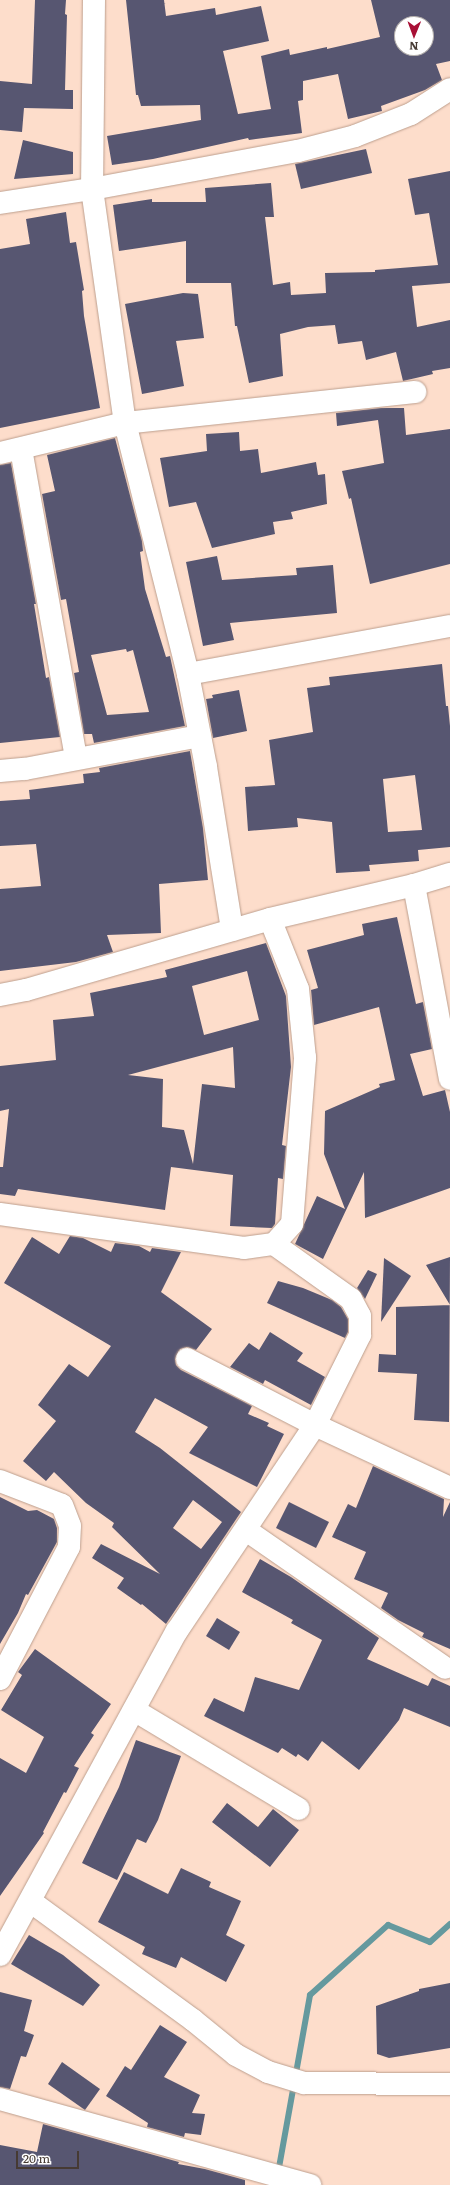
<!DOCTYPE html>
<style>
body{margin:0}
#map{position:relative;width:450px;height:2185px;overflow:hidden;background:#fdddcb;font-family:Literata,serif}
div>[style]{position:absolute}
.stream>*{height:6px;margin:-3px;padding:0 3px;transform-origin:3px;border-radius:3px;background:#65999e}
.building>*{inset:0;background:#575671}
.roads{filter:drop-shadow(0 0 1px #bd9f8e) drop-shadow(0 0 1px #bd9f8e)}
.minor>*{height:22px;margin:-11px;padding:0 11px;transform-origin:11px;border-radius:11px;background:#fff}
span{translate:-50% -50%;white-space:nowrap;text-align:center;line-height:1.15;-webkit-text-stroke:4px #fff;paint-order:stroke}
.north{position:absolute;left:394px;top:16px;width:40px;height:40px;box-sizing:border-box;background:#fff;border:1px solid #b5b0ad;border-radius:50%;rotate:181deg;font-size:11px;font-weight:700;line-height:16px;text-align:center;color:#463a33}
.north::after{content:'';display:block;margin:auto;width:14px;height:18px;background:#a81036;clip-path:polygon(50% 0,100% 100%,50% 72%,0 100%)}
.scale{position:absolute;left:16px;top:2151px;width:63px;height:18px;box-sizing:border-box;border:2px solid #463a33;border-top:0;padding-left:5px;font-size:12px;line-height:14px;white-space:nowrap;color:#463a33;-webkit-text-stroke:3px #fff;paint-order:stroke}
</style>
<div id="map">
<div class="stream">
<i style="left:278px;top:2173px;width:181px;rotate:-79.8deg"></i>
<i style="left:310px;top:1995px;width:105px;rotate:-41.9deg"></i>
<i style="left:388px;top:1925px;width:45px;rotate:22deg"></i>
<i style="left:430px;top:1942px;width:27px;rotate:-42deg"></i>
</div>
<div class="building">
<i style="clip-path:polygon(35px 0,66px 0,65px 14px,67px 15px,65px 90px,73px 90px,73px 109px,24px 108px,22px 132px,0 130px,0 81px,32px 84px)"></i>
<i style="clip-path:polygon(evenodd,126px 0,164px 0,166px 16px,215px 8px,216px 15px,261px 6px,269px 41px,223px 51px,238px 114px,271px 109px,261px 56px,289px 49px,290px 55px,327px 47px,327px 49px,380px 37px,371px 0,450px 0,450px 61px,436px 64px,442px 80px,425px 90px,381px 106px,382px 111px,348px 119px,338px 74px,303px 81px,303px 100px,298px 101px,302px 133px,249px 140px,248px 138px,153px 159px,112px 165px,107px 136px,201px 120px,200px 105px,141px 106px,138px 95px,136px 95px,126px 0,402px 24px,426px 24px,426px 48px,402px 48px,402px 24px)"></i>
<i style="clip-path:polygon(23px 140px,73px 152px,73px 174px,14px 179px)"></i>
<i style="clip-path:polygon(366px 149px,372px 173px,301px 189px,295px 164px)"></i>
<i style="clip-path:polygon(450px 171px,450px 283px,412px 286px,417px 327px,450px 320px,450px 368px,432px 371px,433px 374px,403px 381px,396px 352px,366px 360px,362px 341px,338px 344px,335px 325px,308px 327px,280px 334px,283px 376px,249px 383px,237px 326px,235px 326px,231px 283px,186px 283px,186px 241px,119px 251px,113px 205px,152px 199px,152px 202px,206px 202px,205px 188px,271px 183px,274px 217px,265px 217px,273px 285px,290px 282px,291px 295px,326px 293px,325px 273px,375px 272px,375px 270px,438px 265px,429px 213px,415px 215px,408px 179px)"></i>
<i style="clip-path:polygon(66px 212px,70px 243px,76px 242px,84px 290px,82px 291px,84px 316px,100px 408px,0 428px,0 249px,30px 244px,26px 219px)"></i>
<i style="clip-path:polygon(183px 293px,198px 294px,204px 338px,176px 341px,184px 386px,142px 394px,125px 304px)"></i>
<i style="clip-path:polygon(381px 408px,404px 408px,406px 435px,450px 429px,450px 564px,370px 584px,351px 498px,349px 499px,342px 471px,384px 463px,378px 420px,337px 426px,336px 413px)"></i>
<i style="clip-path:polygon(239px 432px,240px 451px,258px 449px,261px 473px,316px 462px,318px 475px,325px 474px,327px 504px,291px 512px,293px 519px,273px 522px,275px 534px,212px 548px,196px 502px,169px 507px,160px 458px,207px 451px,206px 434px)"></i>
<i style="clip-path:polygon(evenodd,115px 438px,142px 541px,143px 551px,140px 552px,145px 589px,166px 657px,170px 656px,185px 726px,94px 743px,92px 734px,84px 734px,74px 673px,79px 672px,66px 599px,61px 600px,42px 494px,55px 491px,47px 455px,115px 438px,126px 649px,127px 652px,133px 650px,149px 712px,107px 715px,91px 655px,126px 649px)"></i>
<i style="clip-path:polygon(11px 463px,36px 604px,34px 604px,46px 678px,49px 677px,60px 737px,0 743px,0 465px)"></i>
<i style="clip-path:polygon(217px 556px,222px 580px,297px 575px,296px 568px,333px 565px,337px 613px,230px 623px,234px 640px,203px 646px,186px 562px)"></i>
<i style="clip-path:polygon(evenodd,442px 664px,446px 706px,448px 706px,450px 726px,450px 847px,418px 850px,419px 861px,369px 865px,370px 871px,336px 873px,332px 822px,297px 818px,298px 827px,248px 831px,245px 787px,275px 785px,269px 740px,313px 732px,307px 688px,330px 685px,329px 677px,442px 664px,415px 775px,422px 830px,388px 832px,383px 779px,415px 775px)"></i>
<i style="clip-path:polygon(239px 690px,247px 731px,213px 738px,206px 699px,213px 698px,212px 695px)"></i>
<i style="clip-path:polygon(190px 751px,203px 828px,208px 880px,159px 884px,161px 933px,107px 935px,113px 952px,76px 962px,0 971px,0 889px,41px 886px,36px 844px,0 846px,0 801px,30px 799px,29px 790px,84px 783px,83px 774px,100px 772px,99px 768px)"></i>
<i style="clip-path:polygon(397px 917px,416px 1004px,423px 1002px,432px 1049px,410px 1054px,423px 1096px,445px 1090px,450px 1112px,450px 1188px,365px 1218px,364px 1172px,323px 1259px,295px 1244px,317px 1196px,345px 1209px,324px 1154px,325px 1111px,380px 1087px,379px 1084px,395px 1080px,379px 1007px,314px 1025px,311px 990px,318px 988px,307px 950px,364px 935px,362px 924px)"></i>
<i style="clip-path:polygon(evenodd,266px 943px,286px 996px,291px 1067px,282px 1145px,286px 1146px,284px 1169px,283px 1179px,278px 1178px,275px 1224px,272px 1228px,230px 1226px,233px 1175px,171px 1167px,165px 1210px,18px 1189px,15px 1196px,0 1194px,0 1167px,3px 1167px,9px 1109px,0 1111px,0 1066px,56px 1060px,53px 1020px,94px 1016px,90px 993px,167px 977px,165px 970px,266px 943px,247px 971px,259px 1020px,204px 1035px,192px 986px,247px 971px,266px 943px,233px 1047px,235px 1088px,202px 1084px,193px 1164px,184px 1130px,162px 1127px,163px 1079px,128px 1075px,233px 1047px)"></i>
<i style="clip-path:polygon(evenodd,70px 1236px,83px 1238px,111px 1252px,115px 1243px,139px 1246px,150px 1252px,152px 1248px,181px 1252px,161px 1292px,212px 1329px,196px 1350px,187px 1347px,180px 1349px,175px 1359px,176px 1365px,181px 1370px,252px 1406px,248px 1414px,269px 1423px,267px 1426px,284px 1434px,257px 1487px,189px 1453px,208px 1427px,155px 1398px,135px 1432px,160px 1448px,241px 1512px,166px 1624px,142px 1604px,141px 1605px,117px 1588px,124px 1578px,92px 1558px,101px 1544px,160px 1574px,112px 1527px,114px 1523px,86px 1503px,54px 1472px,46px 1481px,23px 1461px,56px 1421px,38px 1405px,69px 1364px,88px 1377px,111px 1346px,4px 1283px,32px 1237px,59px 1254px,70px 1236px,193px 1500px,222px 1522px,201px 1549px,173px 1528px,193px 1500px)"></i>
<i style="clip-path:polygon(450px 1257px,449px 1422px,414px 1420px,417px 1374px,378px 1372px,379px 1354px,396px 1355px,396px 1307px,450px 1305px,426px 1265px)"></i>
<i style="clip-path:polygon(384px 1258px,411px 1276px,381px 1322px)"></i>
<i style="clip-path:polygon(368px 1270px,377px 1274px,365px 1299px,357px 1288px)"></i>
<i style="clip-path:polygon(278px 1281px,303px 1288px,332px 1300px,341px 1307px,348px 1319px,348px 1332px,345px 1338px,267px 1303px)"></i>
<i style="clip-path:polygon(270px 1332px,303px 1353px,297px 1361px,325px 1377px,311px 1405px,265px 1380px,263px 1384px,230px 1367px,249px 1343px,259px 1350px)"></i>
<i style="clip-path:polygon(373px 1466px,444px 1499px,443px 1517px,450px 1502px,450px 1649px,422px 1637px,424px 1633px,398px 1620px,381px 1608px,388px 1593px,354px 1579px,366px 1552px,332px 1537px,348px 1504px,356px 1508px)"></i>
<i style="clip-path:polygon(0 1497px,28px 1511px,37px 1510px,54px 1519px,57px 1528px,57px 1542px,28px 1595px,26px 1594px,18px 1613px,0 1644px)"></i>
<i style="clip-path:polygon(289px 1502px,329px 1522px,316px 1548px,276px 1528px)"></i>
<i style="clip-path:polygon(260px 1559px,291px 1577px,379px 1638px,367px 1659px,428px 1686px,432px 1678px,450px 1686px,450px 1727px,404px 1708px,399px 1720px,359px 1770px,322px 1741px,308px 1761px,298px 1754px,296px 1757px,282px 1748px,278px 1753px,204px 1716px,214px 1698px,244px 1712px,255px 1677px,299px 1690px,322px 1640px,291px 1623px,293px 1620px,242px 1592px)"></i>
<i style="clip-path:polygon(217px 1618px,240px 1632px,229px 1650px,206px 1636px)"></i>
<i style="clip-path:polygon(35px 1649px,111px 1704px,91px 1733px,94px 1735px,74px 1766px,79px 1768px,66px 1793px,64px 1792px,43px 1832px,44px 1833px,0 1896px,0 1758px,26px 1773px,44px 1737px,1px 1710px,22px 1675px,18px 1672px)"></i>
<i style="clip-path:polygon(136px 1740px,181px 1756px,158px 1820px,146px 1843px,137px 1839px,117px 1880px,82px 1863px,119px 1787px)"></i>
<i style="clip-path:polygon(227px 1803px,258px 1827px,273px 1809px,299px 1830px,270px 1867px,212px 1822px)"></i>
<i style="clip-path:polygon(181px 1868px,211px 1882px,209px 1887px,241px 1901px,226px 1935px,245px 1945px,226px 1982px,181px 1957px,176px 1968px,142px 1954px,145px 1947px,98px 1922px,124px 1872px,168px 1894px)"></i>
<i style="clip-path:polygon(29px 1935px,63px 1955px,100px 1985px,83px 2006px,11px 1964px)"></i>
<i style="clip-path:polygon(450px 1983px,450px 2048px,389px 2058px,377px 2054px,376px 2006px,419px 1991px,419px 1989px)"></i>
<i style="clip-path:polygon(0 1992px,32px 2000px,24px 2031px,34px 2035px,26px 2057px,21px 2056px,10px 2089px,0 2087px)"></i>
<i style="clip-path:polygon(160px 2025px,187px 2042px,164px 2077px,200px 2095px,192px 2113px,205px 2114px,201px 2135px,185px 2133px,184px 2137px,147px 2127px,148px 2123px,106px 2096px,125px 2066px,131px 2070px)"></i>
<i style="clip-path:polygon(62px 2062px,100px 2089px,85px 2110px,48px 2084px)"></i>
<i style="clip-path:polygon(43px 2124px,179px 2162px,178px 2164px,205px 2169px,245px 2180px,245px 2185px,0 2185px,0 2145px,37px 2152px)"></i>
</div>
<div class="roads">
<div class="minor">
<i style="left:94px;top:0;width:189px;rotate:90.6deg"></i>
<i style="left:92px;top:189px;width:236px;rotate:82deg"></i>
<i style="left:125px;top:423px;width:259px;rotate:75.9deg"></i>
<i style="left:188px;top:674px;width:95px;rotate:79deg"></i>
<i style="left:206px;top:767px;width:165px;rotate:80.9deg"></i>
<i style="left:0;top:203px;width:93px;rotate:-8.7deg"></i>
<i style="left:92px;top:189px;width:209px;rotate:-10.5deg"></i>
<i style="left:298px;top:151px;width:59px;rotate:-14.7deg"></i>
<i style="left:355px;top:136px;width:60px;rotate:-21.4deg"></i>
<i style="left:411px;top:114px;width:46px;rotate:-32.7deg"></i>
<i style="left:21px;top:449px;width:314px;rotate:79.9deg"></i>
<i style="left:0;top:453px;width:129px;rotate:-13.5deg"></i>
<i style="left:125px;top:423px;width:292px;rotate:-6.1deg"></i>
<i style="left:188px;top:674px;width:266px;rotate:-10.4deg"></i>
<i style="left:0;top:771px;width:25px;rotate:-5deg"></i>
<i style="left:25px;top:769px;width:178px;rotate:-10.7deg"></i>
<i style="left:414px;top:885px;width:197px;rotate:79.5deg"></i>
<i style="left:0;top:995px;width:26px;rotate:-11deg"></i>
<i style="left:26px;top:990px;width:254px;rotate:-16.2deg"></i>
<i style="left:270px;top:919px;width:148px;rotate:-13.3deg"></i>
<i style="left:414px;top:885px;width:38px;rotate:-17deg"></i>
<i style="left:0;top:1214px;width:246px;rotate:7.9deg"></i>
<i style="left:244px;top:1248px;width:30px;rotate:-8deg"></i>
<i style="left:274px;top:1244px;width:27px;rotate:-48deg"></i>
<i style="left:292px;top:1224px;width:167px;rotate:-85.5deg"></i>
<i style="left:305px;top:1058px;width:69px;rotate:-95.8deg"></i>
<i style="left:298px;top:989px;width:75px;rotate:-111.8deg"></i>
<i style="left:187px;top:1359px;width:144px;rotate:27.3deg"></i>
<i style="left:315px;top:1425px;width:149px;rotate:25deg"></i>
<i style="left:0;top:1481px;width:66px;rotate:21.2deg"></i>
<i style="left:62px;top:1505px;width:22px;rotate:69deg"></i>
<i style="left:70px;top:1526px;width:21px;rotate:93deg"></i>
<i style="left:69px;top:1547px;width:149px;rotate:117.6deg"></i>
<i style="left:246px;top:1530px;width:242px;rotate:34.7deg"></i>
<i style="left:134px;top:1710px;width:192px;rotate:31deg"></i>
<i style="left:30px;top:1901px;width:202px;rotate:36.1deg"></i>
<i style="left:193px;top:2020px;width:55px;rotate:39.1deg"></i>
<i style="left:236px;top:2055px;width:36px;rotate:28deg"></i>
<i style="left:268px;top:2072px;width:38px;rotate:17deg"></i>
<i style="left:304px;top:2083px;width:146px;rotate:0.4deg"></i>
<i style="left:0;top:1955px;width:369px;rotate:-61.4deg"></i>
<i style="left:177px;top:1631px;width:248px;rotate:-56.2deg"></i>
<i style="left:315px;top:1425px;width:101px;rotate:-63.4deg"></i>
<i style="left:360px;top:1335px;width:19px;rotate:-90deg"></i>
<i style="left:360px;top:1316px;width:19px;rotate:-118deg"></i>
<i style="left:351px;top:1299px;width:95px;rotate:-144.5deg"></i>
<i style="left:0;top:2099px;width:322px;rotate:15.5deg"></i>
</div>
</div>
<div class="north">N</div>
<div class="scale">20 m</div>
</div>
